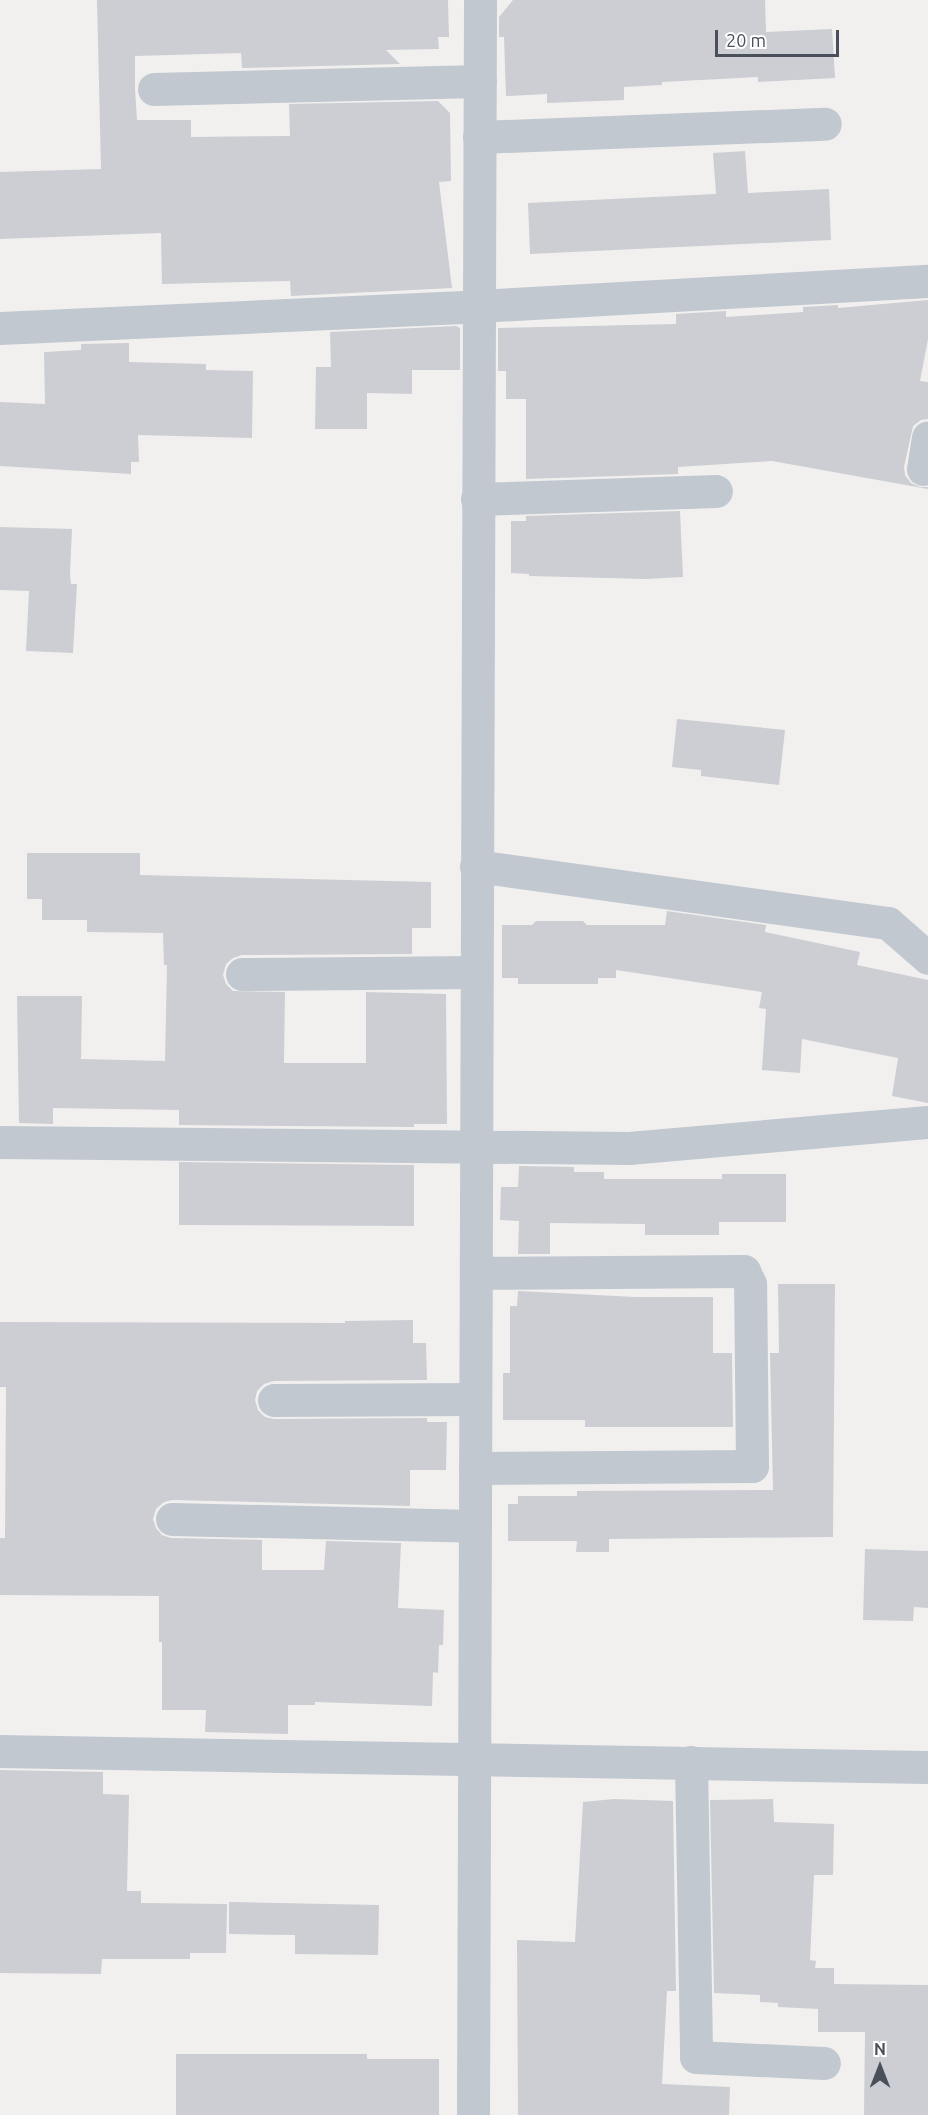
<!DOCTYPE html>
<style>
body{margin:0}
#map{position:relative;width:928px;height:2115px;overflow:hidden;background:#f1f0ef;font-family:Ubuntu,sans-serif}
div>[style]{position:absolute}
.building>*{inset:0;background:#ccced3}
.minor>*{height:33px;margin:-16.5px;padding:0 16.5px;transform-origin:16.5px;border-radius:16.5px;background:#c1c8d0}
span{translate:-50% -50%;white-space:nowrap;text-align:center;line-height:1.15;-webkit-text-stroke:4.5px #fff;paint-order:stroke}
.north{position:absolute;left:850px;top:2037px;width:60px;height:60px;-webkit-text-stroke:4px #fff;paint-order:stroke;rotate:0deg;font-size:16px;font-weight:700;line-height:24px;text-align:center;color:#49505b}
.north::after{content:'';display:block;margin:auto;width:21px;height:27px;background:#49505b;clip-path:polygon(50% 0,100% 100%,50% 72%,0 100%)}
.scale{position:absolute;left:715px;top:30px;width:124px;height:27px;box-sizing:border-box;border:3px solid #49505b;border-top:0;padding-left:8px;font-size:18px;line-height:21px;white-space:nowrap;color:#49505b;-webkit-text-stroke:4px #fff;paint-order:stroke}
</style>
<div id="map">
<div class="building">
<i style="clip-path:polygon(97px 0,448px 0,449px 37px,438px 37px,439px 49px,386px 50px,400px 64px,242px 68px,241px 53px,135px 56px,135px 89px,137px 120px,191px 120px,191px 137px,290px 136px,289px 104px,438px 101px,450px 113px,451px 181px,439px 182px,452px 288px,291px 296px,290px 281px,162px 284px,161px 233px,0 239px,0 172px,101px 169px)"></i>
<i style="clip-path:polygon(513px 0,765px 0,766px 32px,832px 29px,835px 78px,758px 82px,758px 77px,662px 82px,662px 85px,624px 87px,624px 100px,547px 103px,547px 94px,506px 96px,504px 37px,499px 37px,499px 17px)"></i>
<i style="clip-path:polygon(745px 151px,748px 193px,829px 189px,831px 240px,530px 254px,528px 203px,716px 194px,713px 153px)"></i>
<i style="clip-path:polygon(928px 300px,928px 339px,920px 381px,928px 382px,928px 419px,921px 420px,913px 426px,904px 467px,905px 475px,911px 483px,920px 487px,928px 487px,928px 489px,772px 461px,678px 467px,678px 474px,526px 479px,526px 399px,506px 399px,506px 371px,498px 371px,498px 328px,676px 324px,676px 314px,726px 311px,726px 317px,803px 312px,803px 307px,838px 305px,838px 308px)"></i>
<i style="clip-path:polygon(456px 326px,460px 328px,460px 370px,412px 370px,412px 394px,367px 393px,367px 429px,315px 429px,316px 367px,331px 367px,330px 332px)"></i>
<i style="clip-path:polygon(129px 343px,129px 362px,206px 364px,206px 370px,253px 371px,252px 438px,138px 435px,139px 462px,131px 462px,131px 474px,0 466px,0 402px,45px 404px,44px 352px,81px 350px,81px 344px)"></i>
<i style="clip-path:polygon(680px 511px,683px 577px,646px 579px,529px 576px,529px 574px,511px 573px,511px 521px,526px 521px,526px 516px)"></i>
<i style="clip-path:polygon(0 527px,72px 529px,70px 574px,71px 584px,77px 584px,73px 653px,26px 651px,29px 591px,0 590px)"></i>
<i style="clip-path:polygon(677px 719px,785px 730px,779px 785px,701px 776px,701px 770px,672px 767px)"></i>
<i style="clip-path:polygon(27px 853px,140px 853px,140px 875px,431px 882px,431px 928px,412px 928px,412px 954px,242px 955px,233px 958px,226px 964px,223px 975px,226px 984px,233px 991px,285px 992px,284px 1063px,366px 1063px,366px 992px,446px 994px,447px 1124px,414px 1124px,414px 1127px,179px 1125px,179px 1110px,53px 1108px,53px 1124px,19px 1123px,17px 996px,82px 996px,81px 1059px,165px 1061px,167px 965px,164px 965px,163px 933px,87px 932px,87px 920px,42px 920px,42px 899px,27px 899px)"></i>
<i style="clip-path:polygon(667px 911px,766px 925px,765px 932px,860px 952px,857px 965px,928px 980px,928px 1103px,892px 1096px,898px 1058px,802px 1039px,800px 1073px,762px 1070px,766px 1009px,759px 1008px,762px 992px,616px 970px,616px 978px,598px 978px,598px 984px,518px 984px,518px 978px,502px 978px,502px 925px,532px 925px,536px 921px,583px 921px,587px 925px,665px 925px)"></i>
<i style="clip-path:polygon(179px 1162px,414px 1165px,414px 1226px,179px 1225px)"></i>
<i style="clip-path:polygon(519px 1166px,574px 1167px,574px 1172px,604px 1172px,604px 1179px,722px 1179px,722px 1174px,786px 1174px,786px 1222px,719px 1222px,719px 1235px,645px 1235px,645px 1224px,550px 1223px,550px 1254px,518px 1254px,519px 1221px,500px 1220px,501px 1187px,518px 1187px)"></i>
<i style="clip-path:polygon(778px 1284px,835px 1284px,833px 1537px,609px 1539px,609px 1552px,576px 1552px,577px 1541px,508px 1541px,508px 1504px,518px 1504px,518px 1496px,577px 1496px,577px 1491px,773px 1490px,770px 1353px,779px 1353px)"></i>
<i style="clip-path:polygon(518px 1291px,635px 1297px,713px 1297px,713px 1353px,732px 1353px,733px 1427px,585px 1427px,585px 1420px,503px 1420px,503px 1373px,510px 1373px,510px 1306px,517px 1306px)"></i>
<i style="clip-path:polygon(413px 1320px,413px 1343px,426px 1343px,427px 1380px,274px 1381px,264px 1384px,257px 1391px,255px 1400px,258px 1410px,265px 1417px,274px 1419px,427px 1418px,427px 1422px,447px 1422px,446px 1470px,410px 1470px,410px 1506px,172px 1500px,164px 1502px,156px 1509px,153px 1519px,156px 1528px,162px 1535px,171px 1538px,262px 1540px,262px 1570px,324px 1570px,326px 1541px,401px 1543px,398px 1608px,444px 1610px,443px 1645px,439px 1645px,438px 1673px,433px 1672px,432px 1706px,315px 1702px,315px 1705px,288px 1705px,288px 1734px,205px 1732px,206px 1710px,162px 1710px,162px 1642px,159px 1642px,159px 1596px,0 1595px,0 1538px,5px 1538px,6px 1387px,0 1387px,0 1322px,345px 1323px,345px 1321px)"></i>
<i style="clip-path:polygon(865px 1549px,928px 1551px,928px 1608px,914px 1607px,913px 1621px,863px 1620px)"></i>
<i style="clip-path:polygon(0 1770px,103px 1772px,103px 1794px,129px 1795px,127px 1891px,141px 1891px,141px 1903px,227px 1904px,226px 1953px,190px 1953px,190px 1959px,102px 1959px,101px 1974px,0 1973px)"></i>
<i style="clip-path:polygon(614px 1799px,673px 1801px,676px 1991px,667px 1991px,662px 2084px,730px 2087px,729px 2115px,518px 2115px,517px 1940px,575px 1942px,583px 1802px)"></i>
<i style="clip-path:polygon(773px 1799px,774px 1822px,834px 1824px,833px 1875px,814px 1875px,810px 1960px,816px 1961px,815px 1968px,834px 1968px,834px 1984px,928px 1985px,928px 2115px,864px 2115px,865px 2032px,818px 2032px,818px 2009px,778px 2007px,778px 2003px,760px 2002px,760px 1995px,714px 1993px,710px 1800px)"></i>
<i style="clip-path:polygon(229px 1902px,379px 1905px,378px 1955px,295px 1954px,295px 1935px,229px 1934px)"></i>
<i style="clip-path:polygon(176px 2054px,367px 2054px,367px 2059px,439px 2059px,439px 2115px,176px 2115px)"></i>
</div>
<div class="minor">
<i style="left:154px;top:89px;width:326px;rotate:-1.4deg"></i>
<i style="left:479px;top:137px;width:346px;rotate:-2.2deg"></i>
<i style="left:0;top:328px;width:479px;rotate:-2.6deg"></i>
<i style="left:478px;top:306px;width:451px;rotate:-3.2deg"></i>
<i style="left:923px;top:469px;width:32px;rotate:-81deg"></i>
<i style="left:477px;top:499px;width:239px;rotate:-1.9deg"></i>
<i style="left:476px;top:866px;width:416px;rotate:7.9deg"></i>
<i style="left:888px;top:923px;width:53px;rotate:41.2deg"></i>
<i style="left:242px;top:974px;width:234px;rotate:-0.5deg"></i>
<i style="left:0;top:1142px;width:629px;rotate:0.55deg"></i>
<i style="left:629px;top:1148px;width:300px;rotate:-5deg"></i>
<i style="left:274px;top:1400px;width:201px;rotate:-0.3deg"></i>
<i style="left:475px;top:1468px;width:277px;rotate:-0.4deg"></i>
<i style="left:752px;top:1466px;width:182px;rotate:-90.6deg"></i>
<i style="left:750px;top:1284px;width:14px;rotate:-115deg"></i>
<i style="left:744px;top:1271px;width:268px;rotate:179.6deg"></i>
<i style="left:172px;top:1519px;width:303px;rotate:1.3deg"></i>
<i style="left:0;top:1751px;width:928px;rotate:0.99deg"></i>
<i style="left:691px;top:1762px;width:295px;rotate:89deg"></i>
<i style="left:696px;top:2057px;width:128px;rotate:2.7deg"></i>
<i style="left:473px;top:2115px;width:2115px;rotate:-89.81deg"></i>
</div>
<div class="north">N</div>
<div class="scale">20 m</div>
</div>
